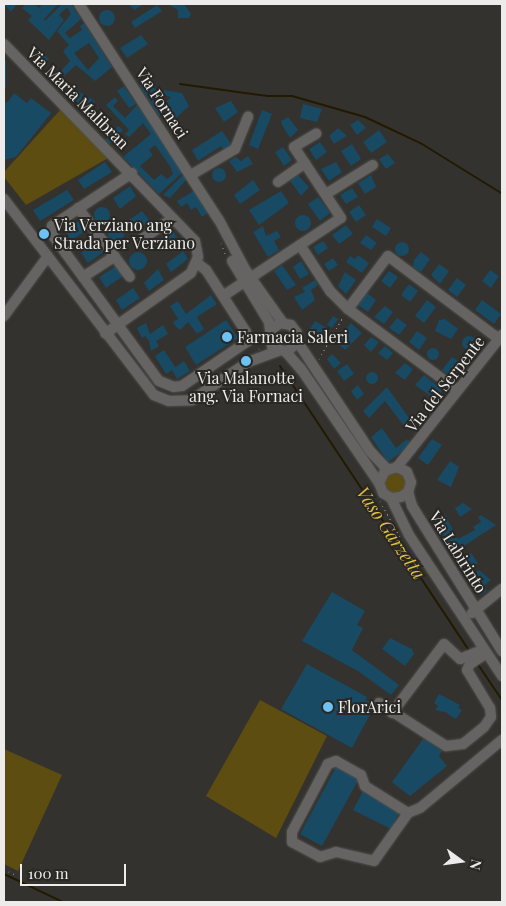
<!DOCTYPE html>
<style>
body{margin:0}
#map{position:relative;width:506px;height:906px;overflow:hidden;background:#33322e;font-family:"Playfair Display",serif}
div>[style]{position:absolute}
.green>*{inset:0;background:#5d4d10}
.round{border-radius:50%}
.stream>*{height:2px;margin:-1px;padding:0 1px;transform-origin:1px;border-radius:1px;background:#221a00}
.building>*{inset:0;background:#184a64}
.path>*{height:1px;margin-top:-0.5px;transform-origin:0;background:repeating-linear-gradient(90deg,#969592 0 1px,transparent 0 5px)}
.roads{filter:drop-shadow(0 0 1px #51504c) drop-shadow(0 0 1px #51504c)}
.minor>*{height:10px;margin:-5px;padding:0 5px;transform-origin:5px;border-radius:5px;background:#656462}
.dots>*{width:14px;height:14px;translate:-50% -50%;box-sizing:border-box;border:2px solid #292824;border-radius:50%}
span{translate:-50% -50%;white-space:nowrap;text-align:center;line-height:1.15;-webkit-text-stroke:4px #292824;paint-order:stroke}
.street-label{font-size:16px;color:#edecea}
.poi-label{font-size:16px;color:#edecea}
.left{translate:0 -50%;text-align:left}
.water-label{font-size:18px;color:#e1bf41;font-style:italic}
.frame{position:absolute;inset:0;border:5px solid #edecea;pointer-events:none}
.north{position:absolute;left:436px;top:836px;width:50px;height:50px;-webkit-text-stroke:4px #292824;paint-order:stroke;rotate:104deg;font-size:14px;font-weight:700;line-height:20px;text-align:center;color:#edecea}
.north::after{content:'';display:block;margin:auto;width:18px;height:22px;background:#edecea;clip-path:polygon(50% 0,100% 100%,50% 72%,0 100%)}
.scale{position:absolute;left:20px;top:864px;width:106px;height:22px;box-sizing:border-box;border:2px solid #edecea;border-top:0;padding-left:6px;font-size:15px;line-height:18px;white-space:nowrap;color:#edecea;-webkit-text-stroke:4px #292824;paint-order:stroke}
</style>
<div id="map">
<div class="green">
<i style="clip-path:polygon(61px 109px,110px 157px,26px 205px,4px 177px,4px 172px)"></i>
<i class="round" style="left:384px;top:472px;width:22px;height:22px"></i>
<i style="clip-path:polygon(260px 700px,327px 736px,276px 838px,206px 796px)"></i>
<i style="clip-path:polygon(4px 749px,62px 775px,18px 871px,4px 864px)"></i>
</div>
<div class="stream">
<i style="left:180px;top:84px;width:89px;rotate:7.8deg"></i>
<i style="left:268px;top:96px;width:24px"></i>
<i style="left:292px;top:96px;width:76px;rotate:16deg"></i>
<i style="left:365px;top:117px;width:63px;rotate:25.3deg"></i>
<i style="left:422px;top:144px;width:93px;rotate:31.8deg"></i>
<i style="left:280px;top:366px;width:342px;rotate:56.4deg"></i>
<i style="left:477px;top:663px;width:45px;rotate:56deg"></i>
<i style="left:4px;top:874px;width:65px;rotate:25.4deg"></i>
</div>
<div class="building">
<i style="clip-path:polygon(4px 4px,17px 4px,11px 12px)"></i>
<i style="clip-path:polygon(evenodd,26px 4px,34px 4px,39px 8px,42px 4px,58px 4px,44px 19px,45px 21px,62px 4px,71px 4px,81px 19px,65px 33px,70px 38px,82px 30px,80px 26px,84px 23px,112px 67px,95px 81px,76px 65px,64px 76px,60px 72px,70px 61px,63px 51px,72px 42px,69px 45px,57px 31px,71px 14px,67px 7px,59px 15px,64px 20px,49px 40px,28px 20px,32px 16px,22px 8px,26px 4px,89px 43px,99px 58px,88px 70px,74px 53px,89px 43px)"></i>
<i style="clip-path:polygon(129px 4px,144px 4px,134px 10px)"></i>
<i style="clip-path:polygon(168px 4px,184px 4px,191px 14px,189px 18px,178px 18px,178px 10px)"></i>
<i style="clip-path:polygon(157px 5px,162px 11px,135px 28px,131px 22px)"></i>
<i class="round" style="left:99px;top:10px;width:16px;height:16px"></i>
<i style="clip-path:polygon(141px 35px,148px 44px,127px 58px,120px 48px)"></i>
<i style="clip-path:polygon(41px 52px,49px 59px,40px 69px,33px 61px)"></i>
<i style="clip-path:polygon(4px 61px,6px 61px,6px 88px,4px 88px)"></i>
<i style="clip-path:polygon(142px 83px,156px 89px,152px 96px,161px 106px,171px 97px,163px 95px,164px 90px,182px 93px,189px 106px,175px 119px,167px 110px,159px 116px,140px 86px)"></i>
<i style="clip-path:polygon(124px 86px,136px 104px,129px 108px,117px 91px)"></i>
<i style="clip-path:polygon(78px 91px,95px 101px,91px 109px,87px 112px,73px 99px)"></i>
<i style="clip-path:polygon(14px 93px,27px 103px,31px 98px,51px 113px,16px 157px,4px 160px,4px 101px,7px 103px)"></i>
<i style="clip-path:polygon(evenodd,115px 97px,118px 101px,113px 106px,125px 118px,137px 105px,183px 172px,159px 194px,123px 157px,151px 134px,143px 123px,129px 137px,125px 134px,129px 130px,106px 105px,115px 97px,155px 145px,170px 166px,173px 174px,167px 179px,161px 174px,154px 180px,140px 166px,153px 155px,149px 150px,155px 145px)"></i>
<i style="clip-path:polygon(231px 101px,238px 112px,224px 122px,215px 108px)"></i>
<i style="clip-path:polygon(303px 104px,322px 109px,317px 122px,300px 118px)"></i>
<i style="clip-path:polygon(262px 110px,272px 114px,258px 149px,249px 145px)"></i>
<i style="clip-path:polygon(100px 114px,113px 127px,106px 134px,93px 121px)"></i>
<i style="clip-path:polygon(288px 117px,298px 130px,290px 138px,282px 125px,281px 121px)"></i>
<i style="clip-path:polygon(358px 120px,366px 128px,357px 135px,350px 125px)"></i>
<i style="clip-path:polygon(118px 126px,123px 130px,110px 144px,105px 140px)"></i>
<i style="clip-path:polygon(338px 128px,347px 136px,334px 144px,329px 136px)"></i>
<i style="clip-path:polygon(379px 130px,387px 142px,371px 153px,363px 142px)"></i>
<i style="clip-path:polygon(222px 131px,232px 145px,224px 151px,221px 146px,198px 161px,192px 150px)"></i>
<i style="clip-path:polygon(320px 142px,327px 152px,316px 160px,309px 149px)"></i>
<i style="clip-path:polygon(352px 144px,361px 159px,351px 166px,341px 151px)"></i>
<i style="clip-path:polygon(283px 147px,292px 160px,284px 166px,275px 152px)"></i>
<i style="clip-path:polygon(388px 154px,395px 163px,386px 169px,379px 159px)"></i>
<i style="clip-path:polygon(248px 156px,253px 164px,237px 172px,229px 161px,236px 157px,241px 161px)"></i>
<i style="clip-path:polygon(105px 162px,112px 172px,84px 189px,78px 180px)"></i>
<i style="clip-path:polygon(336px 162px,342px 172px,329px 181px,321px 169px)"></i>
<i class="round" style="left:212px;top:168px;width:14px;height:14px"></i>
<i style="clip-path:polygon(184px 174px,187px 179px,170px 198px,163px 195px)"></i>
<i style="clip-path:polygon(298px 175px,309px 187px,301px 196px,290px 181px)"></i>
<i style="clip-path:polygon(371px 175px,376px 187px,365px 194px,358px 183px)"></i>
<i style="clip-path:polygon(253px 180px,260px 190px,240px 204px,234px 195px)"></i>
<i style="clip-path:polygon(130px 186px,136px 196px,120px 209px,113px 198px)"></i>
<i style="clip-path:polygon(352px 188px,358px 197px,346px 204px,340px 195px)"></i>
<i style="clip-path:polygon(67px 190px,74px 200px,40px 221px,33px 210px)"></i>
<i style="clip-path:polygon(194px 191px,208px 213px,202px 217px,196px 207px,191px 210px,187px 203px,181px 207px,177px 201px)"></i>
<i style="clip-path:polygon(281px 191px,289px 203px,259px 225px,249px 210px)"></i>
<i style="clip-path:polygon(318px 197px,330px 213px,320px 221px,308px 204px)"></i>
<i style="clip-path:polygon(359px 205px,366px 215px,356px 222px,349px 212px)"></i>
<i class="round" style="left:94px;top:207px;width:16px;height:16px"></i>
<i style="clip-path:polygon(142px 211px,150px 221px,136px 231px,129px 220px)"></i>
<i class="round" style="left:295px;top:215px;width:16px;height:16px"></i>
<i style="clip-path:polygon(82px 219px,89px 229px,71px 240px,64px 230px)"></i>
<i style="clip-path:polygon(377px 219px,391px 228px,386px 236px,372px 227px)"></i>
<i style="clip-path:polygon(346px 225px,353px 234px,339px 244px,332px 235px)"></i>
<i class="round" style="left:108px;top:226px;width:16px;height:16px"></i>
<i style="clip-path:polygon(263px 226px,266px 236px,277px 231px,281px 237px,274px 241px,279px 250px,268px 257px,253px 232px)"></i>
<i style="clip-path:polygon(173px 231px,178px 239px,159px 249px,154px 242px)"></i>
<i style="clip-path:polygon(366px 235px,377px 243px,371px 250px,360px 243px)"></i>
<i style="clip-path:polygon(97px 241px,105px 251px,88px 263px,81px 253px)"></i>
<i style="clip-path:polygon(323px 241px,328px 248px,318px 255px,313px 247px)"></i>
<i class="round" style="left:395px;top:242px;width:14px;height:14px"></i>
<i style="clip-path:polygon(183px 251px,188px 259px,171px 272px,166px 264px)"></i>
<i style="clip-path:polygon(421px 252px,430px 259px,421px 272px,413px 267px,414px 260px)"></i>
<i class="round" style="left:129px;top:252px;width:18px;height:18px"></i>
<i style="clip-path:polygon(358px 255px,369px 263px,362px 273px,346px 262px,350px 256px,355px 259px)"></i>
<i style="clip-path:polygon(333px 258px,338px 265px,329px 271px,324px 264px)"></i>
<i style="clip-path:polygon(301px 261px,309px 274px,300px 279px,293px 267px)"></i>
<i style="clip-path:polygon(439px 264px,449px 271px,440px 284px,431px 275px)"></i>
<i style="clip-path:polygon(282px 265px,296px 285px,287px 290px,274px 271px)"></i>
<i style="clip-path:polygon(116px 266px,123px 276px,106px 288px,99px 277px)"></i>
<i style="clip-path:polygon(158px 269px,164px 280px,149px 291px,144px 283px)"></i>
<i style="clip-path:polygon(490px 270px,499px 276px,491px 288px,482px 281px)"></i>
<i style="clip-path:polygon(389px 271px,398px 277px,390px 288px,381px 281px)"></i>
<i style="clip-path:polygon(345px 272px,356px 280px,346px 294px,338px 286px)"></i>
<i style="clip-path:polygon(457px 278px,466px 285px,457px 297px,448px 290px)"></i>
<i style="clip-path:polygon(315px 280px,318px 285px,311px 290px,315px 300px,302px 310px,294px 297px,305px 292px,302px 288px)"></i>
<i style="clip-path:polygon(409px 284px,418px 291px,410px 302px,401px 295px)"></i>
<i style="clip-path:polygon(133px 288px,140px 298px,122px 310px,116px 300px)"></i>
<i style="clip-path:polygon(367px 293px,376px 300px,368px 312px,358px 305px)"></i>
<i style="clip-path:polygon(211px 295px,217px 304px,197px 317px,204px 329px,197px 334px,188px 322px,180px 330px,176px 327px,173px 322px,178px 319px,170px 306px,178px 301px,186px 314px)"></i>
<i style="clip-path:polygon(427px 300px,436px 307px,424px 323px,415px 316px)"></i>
<i style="clip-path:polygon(482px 300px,501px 314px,494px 324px,475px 310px)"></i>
<i style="clip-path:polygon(385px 306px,393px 312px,384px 324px,374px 317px)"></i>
<i style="clip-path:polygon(333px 316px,338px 319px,332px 328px,327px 325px)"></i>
<i style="clip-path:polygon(397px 318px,407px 325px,399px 335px,389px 328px)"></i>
<i style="clip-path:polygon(445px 319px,458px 329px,451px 339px,435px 331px,439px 320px)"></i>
<i style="clip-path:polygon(226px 320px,238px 338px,196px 365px,185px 347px)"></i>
<i style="clip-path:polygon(315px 321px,327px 328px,322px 337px,310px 329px)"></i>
<i style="clip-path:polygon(146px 323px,150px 334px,163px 325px,168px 334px,156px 341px,159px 346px,151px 351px,149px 341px,145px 336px,142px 338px,137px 328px)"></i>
<i style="clip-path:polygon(351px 323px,362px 333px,345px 350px,335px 341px)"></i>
<i style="clip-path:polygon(417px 331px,427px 338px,419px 350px,409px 342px)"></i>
<i class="round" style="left:462px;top:336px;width:14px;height:14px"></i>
<i style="clip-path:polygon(371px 337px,379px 342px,371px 352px,364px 345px)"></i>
<i style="clip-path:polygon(385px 346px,393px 353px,387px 360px,378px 353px)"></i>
<i class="round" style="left:427px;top:348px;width:12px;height:12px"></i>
<i style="clip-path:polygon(164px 350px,175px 367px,184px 361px,190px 371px,177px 379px,172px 370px,166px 374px,155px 356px)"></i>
<i style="clip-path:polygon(332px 354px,341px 363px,334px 369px,327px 359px)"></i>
<i style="clip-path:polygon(452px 357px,461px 363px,450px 376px,442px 370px)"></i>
<i style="clip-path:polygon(405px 363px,413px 369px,405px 380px,395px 373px)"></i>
<i style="clip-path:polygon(347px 364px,354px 374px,344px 381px,337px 371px)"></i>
<i class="round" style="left:366px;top:372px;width:12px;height:12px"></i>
<i style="clip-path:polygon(424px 375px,443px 390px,435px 399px,415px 385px)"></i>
<i style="clip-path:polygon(358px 385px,364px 394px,357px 400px,351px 391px)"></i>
<i style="clip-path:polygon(387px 387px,414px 425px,407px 430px,385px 401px,369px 418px,363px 411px)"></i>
<i style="clip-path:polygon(382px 428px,396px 448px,407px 439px,410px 442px,404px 450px,388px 462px,371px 437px)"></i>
<i style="clip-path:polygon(432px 439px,442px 445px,428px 465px,418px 458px)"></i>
<i style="clip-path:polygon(450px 461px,459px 467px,451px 487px,437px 480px)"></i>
<i style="clip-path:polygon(463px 503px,472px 509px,460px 517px,455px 508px)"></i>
<i style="clip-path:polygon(445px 515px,458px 539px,475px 530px,473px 527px,481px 522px,478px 517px,481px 515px,496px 525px,453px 553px,433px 522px)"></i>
<i style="clip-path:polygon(471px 553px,478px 563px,469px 569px,462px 561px)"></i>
<i style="clip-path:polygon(479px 570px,491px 580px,484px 586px,487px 591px,481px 595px,471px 576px)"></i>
<i style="clip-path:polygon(332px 592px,365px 611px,357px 625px,363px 628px,352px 650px,399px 685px,391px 695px,358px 671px,302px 641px)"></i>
<i style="clip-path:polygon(390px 638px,412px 649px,414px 654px,405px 666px,382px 649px)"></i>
<i style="clip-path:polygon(307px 664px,367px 697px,365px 700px,375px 705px,352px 748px,281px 709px)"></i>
<i style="clip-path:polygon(439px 694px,460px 705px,458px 708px,462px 710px,456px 719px,445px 712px,435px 710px,438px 706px,434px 703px)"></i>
<i style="clip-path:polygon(424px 738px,442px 751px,439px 756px,447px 766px,410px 796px,392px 782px)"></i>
<i style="clip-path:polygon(337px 765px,360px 777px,322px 846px,300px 834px)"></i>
<i style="clip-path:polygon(363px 791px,400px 810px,391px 829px,353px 810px)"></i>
</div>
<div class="path">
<i style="left:221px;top:243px;width:14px;rotate:69deg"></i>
<i style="left:259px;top:349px;width:9px;rotate:-69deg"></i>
<i style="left:319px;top:359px;width:48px;rotate:-60.3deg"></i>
<i style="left:380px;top:501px;width:41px;rotate:60.9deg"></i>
<i style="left:4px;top:869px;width:11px;rotate:27deg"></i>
</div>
<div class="roads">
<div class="minor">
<i style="left:79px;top:4px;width:257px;rotate:57.1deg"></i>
<i style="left:219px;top:220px;width:58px;rotate:62.1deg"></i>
<i style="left:246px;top:271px;width:64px;rotate:54.6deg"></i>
<i style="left:4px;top:44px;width:274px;rotate:45.9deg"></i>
<i style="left:195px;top:241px;width:16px;rotate:79deg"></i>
<i style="left:198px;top:257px;width:17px;rotate:114deg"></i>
<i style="left:191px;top:273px;width:105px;rotate:144.7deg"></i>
<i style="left:132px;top:173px;width:96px;rotate:146.5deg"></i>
<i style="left:52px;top:226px;width:7px;rotate:98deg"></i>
<i style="left:51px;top:233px;width:183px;rotate:53.9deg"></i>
<i style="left:159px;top:381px;width:16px;rotate:22deg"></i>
<i style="left:174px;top:387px;width:8px;rotate:-7deg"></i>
<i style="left:182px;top:386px;width:80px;rotate:-34.3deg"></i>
<i style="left:248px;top:341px;width:9px;rotate:-103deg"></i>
<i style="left:246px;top:332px;width:74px;rotate:-122.8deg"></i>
<i style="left:206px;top:270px;width:11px;rotate:-142deg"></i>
<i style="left:191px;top:175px;width:51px;rotate:-30.6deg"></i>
<i style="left:235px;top:149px;width:35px;rotate:-68deg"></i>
<i style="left:278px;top:182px;width:33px;rotate:-35deg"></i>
<i style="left:326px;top:194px;width:55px;rotate:-31.7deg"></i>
<i style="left:4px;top:199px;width:247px;rotate:52.6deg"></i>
<i style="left:154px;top:395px;width:16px;rotate:22deg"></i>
<i style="left:169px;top:401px;width:23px;rotate:-2deg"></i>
<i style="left:192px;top:400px;width:68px;rotate:-34.2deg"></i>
<i style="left:248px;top:362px;width:32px;rotate:-20deg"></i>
<i style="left:78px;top:208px;width:86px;rotate:53deg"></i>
<i style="left:142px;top:239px;width:37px;rotate:-34deg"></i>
<i style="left:300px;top:245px;width:55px;rotate:56.9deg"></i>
<i style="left:330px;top:291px;width:25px;rotate:45deg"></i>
<i style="left:348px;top:309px;width:66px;rotate:-53deg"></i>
<i style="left:388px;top:256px;width:139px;rotate:36.8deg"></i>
<i style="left:232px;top:261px;width:71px;rotate:58.8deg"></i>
<i style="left:269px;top:322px;width:24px;rotate:83deg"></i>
<i style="left:272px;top:346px;width:15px;rotate:23deg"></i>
<i style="left:286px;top:352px;width:13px;rotate:-39deg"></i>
<i style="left:296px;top:344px;width:11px;rotate:-85deg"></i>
<i style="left:297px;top:333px;width:10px;rotate:-127deg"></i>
<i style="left:291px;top:325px;width:11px;rotate:-170deg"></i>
<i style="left:280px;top:323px;width:11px;rotate:142deg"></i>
<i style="left:83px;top:277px;width:38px;rotate:-33deg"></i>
<i style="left:223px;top:296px;width:141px;rotate:-33.5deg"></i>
<i style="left:341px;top:218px;width:85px;rotate:-123.5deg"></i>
<i style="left:294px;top:147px;width:26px;rotate:-31deg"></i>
<i style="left:348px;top:309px;width:136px;rotate:36.6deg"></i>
<i style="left:4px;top:316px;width:74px;rotate:-53.7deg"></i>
<i style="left:297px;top:341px;width:132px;rotate:56.4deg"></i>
<i style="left:370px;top:451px;width:25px;rotate:47deg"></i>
<i style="left:286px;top:352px;width:23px;rotate:49deg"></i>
<i style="left:301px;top:369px;width:138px;rotate:55.6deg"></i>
<i style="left:379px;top:483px;width:11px;rotate:68deg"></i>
<i style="left:383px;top:493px;width:9px;rotate:32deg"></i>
<i style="left:391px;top:498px;width:10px;rotate:-6deg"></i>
<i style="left:401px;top:497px;width:9px;rotate:-36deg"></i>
<i style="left:408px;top:492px;width:10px;rotate:-73deg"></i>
<i style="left:411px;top:482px;width:11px;rotate:-112deg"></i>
<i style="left:407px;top:472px;width:11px;rotate:-153deg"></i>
<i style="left:397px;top:467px;width:13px;rotate:162deg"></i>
<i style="left:385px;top:471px;width:13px;rotate:117deg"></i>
<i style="left:397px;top:467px;width:169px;rotate:-51.5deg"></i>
<i style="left:408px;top:492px;width:15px;rotate:74deg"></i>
<i style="left:412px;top:506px;width:171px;rotate:58.2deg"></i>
<i style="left:391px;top:498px;width:41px;rotate:64.1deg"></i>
<i style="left:409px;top:535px;width:169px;rotate:56.6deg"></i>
<i style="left:472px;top:613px;width:38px;rotate:-39deg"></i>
<i style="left:379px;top:703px;width:80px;rotate:32.7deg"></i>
<i style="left:446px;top:746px;width:17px;rotate:-7deg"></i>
<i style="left:463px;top:744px;width:27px;rotate:-39deg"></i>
<i style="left:484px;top:727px;width:12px;rotate:-55deg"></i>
<i style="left:491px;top:717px;width:9px;rotate:-96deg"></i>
<i style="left:490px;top:708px;width:44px;rotate:-121.2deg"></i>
<i style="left:467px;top:670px;width:7px;rotate:-63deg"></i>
<i style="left:470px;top:664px;width:20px;rotate:-33deg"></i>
<i style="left:392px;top:713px;width:86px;rotate:-53deg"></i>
<i style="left:444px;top:644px;width:22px;rotate:43deg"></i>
<i style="left:460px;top:659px;width:18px;rotate:-22deg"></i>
<i style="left:408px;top:813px;width:51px;rotate:-147.9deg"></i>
<i style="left:365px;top:786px;width:12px;rotate:-110deg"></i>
<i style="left:361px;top:775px;width:29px;rotate:-151deg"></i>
<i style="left:336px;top:761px;width:9px;rotate:159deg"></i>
<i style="left:328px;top:764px;width:77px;rotate:117.9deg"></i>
<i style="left:292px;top:832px;width:10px;rotate:90deg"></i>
<i style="left:292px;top:842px;width:32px;rotate:28deg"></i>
<i style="left:320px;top:857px;width:17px;rotate:-17deg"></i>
<i style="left:336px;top:852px;width:39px;rotate:13deg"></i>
<i style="left:374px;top:861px;width:59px;rotate:-54.7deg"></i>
<i style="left:408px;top:813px;width:13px;rotate:-23deg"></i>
<i style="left:420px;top:808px;width:107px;rotate:-39.7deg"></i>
</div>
</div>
<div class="dots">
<i style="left:44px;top:234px;background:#6dc2f3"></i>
<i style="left:227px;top:337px;background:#6dc2f3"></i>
<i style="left:246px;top:361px;background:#6dc2f3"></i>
<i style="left:328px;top:707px;background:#6dc2f3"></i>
</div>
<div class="street-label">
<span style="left:78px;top:98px;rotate:45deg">Via Maria Malibran</span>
<span style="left:162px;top:103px;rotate:57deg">Via Fornaci</span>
<span style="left:445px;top:384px;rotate:-52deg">Via del Serpente</span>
<span style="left:458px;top:552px;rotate:58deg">Via Labirinto</span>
</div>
<div class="poi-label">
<span class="left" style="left:54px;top:234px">Via Verziano ang<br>Strada per Verziano</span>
<span class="left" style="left:237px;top:337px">Farmacia Saleri</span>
<span style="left:246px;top:387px">Via Malanotte<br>ang. Via Fornaci</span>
<span class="left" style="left:338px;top:707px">FlorArici</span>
</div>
<div class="water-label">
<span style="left:391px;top:533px;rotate:56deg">Vaso Garzetta</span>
</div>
<div class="frame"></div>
<div class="north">N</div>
<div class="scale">100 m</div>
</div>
